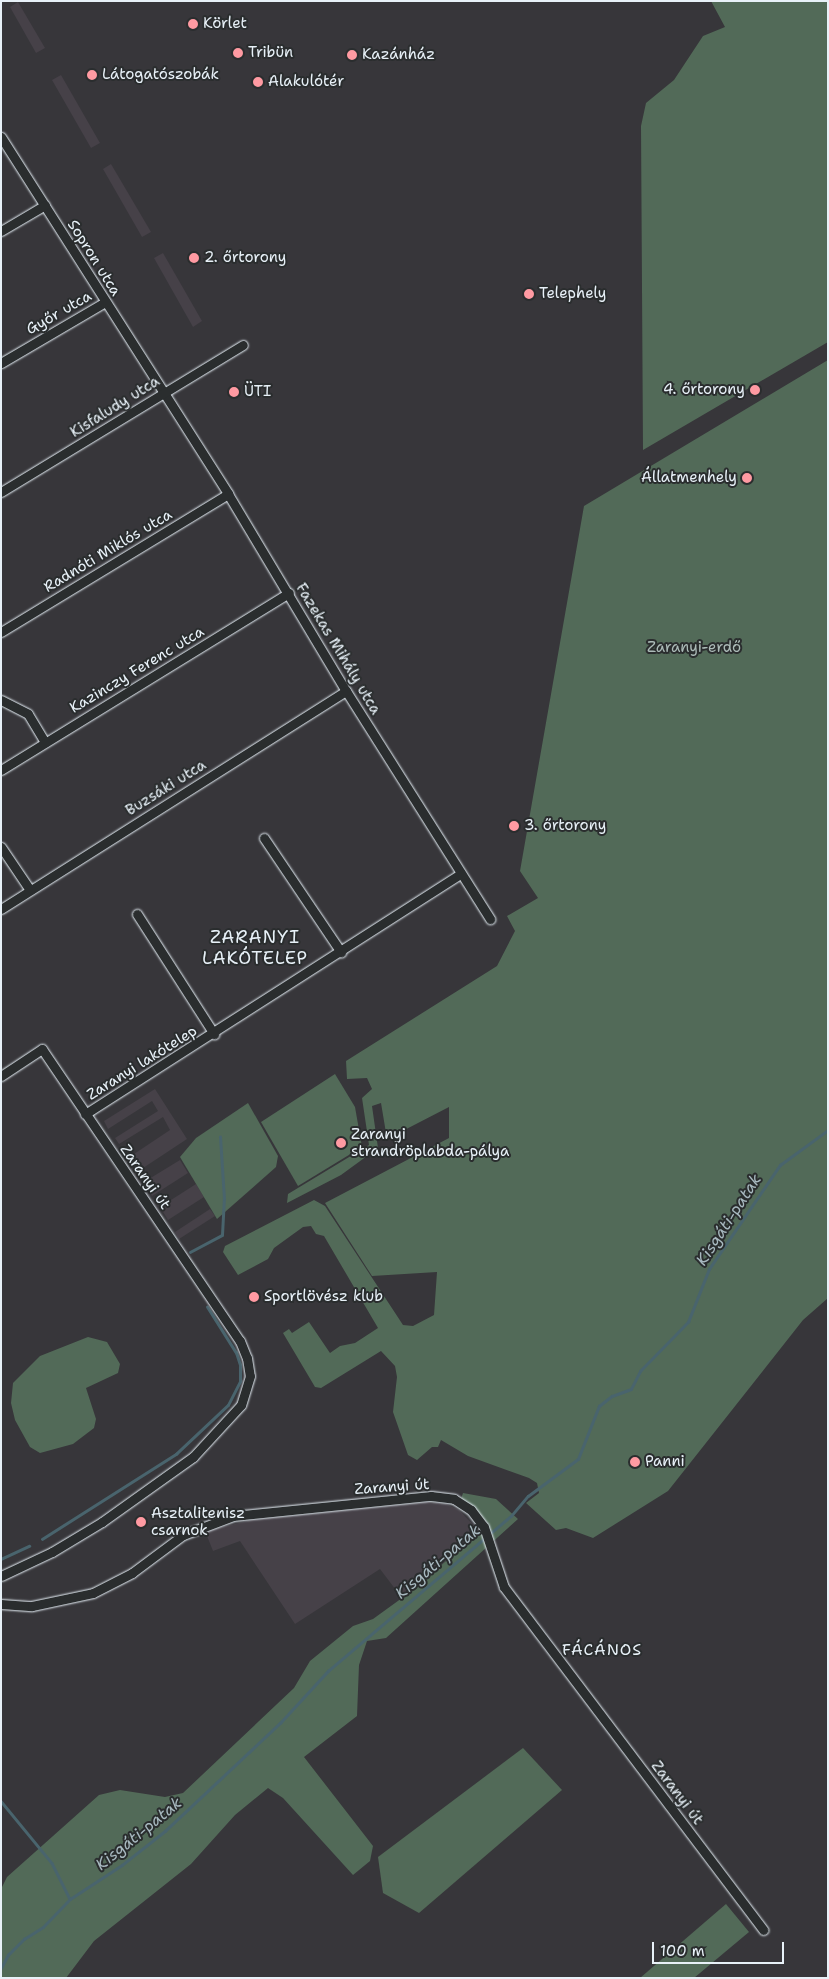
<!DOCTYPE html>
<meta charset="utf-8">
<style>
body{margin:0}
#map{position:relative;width:829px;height:1979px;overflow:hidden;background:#37363a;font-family:"Shantell Sans",sans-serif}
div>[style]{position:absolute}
.built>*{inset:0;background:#464148}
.green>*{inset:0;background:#526a58}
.stream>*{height:2.5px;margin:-1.25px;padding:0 1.25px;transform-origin:1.25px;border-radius:1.25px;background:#49646d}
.roads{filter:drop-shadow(0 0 1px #e8f1f8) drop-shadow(0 0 1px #e8f1f8)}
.street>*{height:9px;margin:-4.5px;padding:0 4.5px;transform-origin:4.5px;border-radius:4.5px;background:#2a2d2e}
.dots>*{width:14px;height:14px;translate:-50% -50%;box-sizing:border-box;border:2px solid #2a2d2e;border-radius:50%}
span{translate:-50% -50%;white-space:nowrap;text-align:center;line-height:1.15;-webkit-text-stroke:4px #2a2d2e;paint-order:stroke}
.poi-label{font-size:15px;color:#e8f1f8}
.left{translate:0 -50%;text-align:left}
.right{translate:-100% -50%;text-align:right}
.street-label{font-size:15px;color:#e8f1f8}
.park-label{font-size:15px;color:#acbbb8}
.water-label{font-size:16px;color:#a8b9c0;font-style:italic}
.neighbourhood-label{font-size:16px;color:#e8f1f8;letter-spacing:1px}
.quarter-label{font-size:18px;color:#e8f1f8;letter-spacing:1px}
.frame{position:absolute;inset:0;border:2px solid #e8f1f8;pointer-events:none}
.scale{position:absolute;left:652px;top:1942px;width:132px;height:22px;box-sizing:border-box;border:2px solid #e8f1f8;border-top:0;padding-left:6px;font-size:15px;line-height:18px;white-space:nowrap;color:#e8f1f8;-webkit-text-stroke:4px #2a2d2e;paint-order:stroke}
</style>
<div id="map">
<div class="built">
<i style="clip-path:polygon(18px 2px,45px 48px,36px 53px,10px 7px)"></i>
<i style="clip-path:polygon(61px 75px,100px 143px,91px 148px,52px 80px)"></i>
<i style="clip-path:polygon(111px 164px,151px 232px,142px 237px,103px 169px)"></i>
<i style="clip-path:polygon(163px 253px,202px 321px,193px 327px,154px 258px)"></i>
<i style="clip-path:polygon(155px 1089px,187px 1139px,137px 1172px,128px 1158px,170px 1130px,163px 1117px,119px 1144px,115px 1138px,158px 1111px,152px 1101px,108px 1129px,104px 1121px)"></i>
<i style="clip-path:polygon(180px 1160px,188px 1173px,152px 1196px,144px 1182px)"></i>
<i style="clip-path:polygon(196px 1184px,204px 1197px,168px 1220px,160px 1207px)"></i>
<i style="clip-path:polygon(210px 1209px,215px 1216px,179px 1239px,175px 1232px)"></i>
<i style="clip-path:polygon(427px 1502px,446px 1504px,459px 1510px,480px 1532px,402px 1598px,380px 1569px,295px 1624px,240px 1541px,213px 1551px,205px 1531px,252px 1520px)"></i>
</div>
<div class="green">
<i style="clip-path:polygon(711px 1px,828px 1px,828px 342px,643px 450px,641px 126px,646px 103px,674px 80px,703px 36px,725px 27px)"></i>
<i style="clip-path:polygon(828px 360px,828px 1298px,803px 1320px,668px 1491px,593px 1538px,566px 1528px,556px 1530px,526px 1503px,539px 1493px,537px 1483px,529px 1478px,468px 1456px,441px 1440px,438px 1447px,432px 1447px,417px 1460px,408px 1455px,393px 1412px,397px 1377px,395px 1366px,381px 1351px,321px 1388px,315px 1387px,283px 1333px,289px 1329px,292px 1333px,309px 1322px,330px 1353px,340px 1346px,355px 1343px,378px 1328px,324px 1236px,316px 1234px,311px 1226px,303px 1227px,274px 1248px,268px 1259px,238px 1275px,223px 1252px,225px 1246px,314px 1200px,325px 1206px,403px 1325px,413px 1326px,434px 1315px,437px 1272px,372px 1276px,325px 1203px,449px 1138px,449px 1107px,387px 1139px,381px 1103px,372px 1106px,378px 1148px,341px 1175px,287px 1203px,288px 1194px,369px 1145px,362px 1098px,372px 1089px,367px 1078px,347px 1079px,346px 1061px,497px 966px,515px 931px,507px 916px,538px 898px,520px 871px,584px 506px)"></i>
<i style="clip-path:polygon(335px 1074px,355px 1107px,362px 1147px,298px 1186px,261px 1122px)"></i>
<i style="clip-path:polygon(248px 1103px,278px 1156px,276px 1167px,217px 1219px,180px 1157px,196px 1138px)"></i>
<i style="clip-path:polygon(88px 1337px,107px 1342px,120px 1364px,118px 1373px,86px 1388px,96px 1419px,94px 1428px,73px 1444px,40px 1453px,30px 1447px,15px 1420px,11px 1403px,13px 1383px,40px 1356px)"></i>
<i style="clip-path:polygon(463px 1493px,496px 1499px,518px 1519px,386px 1638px,367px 1641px,359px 1665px,357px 1716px,304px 1757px,373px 1846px,370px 1861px,353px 1875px,283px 1798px,268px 1788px,235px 1815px,191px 1864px,94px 1941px,66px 1978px,1px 1978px,1px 1889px,7px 1877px,99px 1795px,120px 1790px,165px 1797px,183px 1793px,294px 1688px,310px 1661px,353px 1626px,373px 1619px,402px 1598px,489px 1525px,474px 1508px,461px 1499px)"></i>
<i style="clip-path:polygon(523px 1748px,562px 1790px,419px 1913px,383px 1893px,378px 1857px)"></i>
<i style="clip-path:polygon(726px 1904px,749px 1932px,694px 1978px,640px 1978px)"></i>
</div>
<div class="stream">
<i style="left:190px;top:1252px;width:36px;rotate:-28deg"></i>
<i style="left:222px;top:1235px;width:36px;rotate:-87deg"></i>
<i style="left:224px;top:1199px;width:62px;rotate:-93.7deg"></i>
<i style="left:42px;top:1539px;width:159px;rotate:-32.4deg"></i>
<i style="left:176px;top:1454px;width:71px;rotate:-43.3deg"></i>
<i style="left:228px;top:1405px;width:27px;rotate:-63deg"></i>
<i style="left:240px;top:1381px;width:16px;rotate:-90deg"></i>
<i style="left:240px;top:1365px;width:13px;rotate:-108deg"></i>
<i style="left:236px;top:1353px;width:54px;rotate:-122.2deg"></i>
<i style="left:1px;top:1559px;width:31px;rotate:-25deg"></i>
<i style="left:1px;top:1801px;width:80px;rotate:50.6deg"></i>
<i style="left:52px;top:1863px;width:40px;rotate:63.4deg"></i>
<i style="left:1px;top:1968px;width:15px;rotate:-62deg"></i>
<i style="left:8px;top:1955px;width:23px;rotate:-45deg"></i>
<i style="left:24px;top:1939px;width:22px;rotate:-32deg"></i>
<i style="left:43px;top:1927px;width:39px;rotate:-46deg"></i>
<i style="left:70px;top:1899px;width:62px;rotate:-33.2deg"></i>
<i style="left:122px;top:1865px;width:55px;rotate:-38.3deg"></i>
<i style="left:165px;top:1831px;width:158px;rotate:-43.2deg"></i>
<i style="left:280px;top:1723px;width:71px;rotate:-47.3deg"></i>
<i style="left:328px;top:1671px;width:240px;rotate:-40.3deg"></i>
<i style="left:511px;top:1516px;width:26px;rotate:-50deg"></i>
<i style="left:528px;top:1496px;width:62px;rotate:-36.5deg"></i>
<i style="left:578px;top:1459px;width:57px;rotate:-68.4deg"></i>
<i style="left:599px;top:1406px;width:16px;rotate:-38deg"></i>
<i style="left:612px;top:1396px;width:20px;rotate:-20deg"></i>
<i style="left:631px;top:1389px;width:20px;rotate:-63deg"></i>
<i style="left:640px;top:1371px;width:69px;rotate:-45.6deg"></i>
<i style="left:688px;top:1322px;width:57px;rotate:-68.4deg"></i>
<i style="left:709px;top:1269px;width:126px;rotate:-55.7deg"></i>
<i style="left:780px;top:1165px;width:59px;rotate:-36.1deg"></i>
</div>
<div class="roads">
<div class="street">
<i style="left:1px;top:137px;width:423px;rotate:57.5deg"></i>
<i style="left:228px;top:494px;width:230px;rotate:59.1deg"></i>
<i style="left:346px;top:691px;width:270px;rotate:57.7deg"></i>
<i style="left:1px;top:231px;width:51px;rotate:-30.6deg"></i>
<i style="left:1px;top:363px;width:121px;rotate:-30.4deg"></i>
<i style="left:1px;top:492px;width:283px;rotate:-31.3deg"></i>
<i style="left:1px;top:632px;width:266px;rotate:-31.3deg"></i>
<i style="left:1px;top:700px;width:30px;rotate:27deg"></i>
<i style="left:28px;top:714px;width:33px;rotate:59deg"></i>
<i style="left:1px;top:770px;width:338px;rotate:-31.6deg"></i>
<i style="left:264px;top:838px;width:138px;rotate:56deg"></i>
<i style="left:1px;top:847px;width:52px;rotate:56deg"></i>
<i style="left:1px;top:909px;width:408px;rotate:-32.3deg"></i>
<i style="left:137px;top:914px;width:143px;rotate:57.3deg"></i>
<i style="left:1px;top:1076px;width:49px;rotate:-33.4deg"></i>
<i style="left:42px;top:1049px;width:353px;rotate:55.9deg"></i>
<i style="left:240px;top:1341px;width:18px;rotate:68deg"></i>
<i style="left:247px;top:1358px;width:18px;rotate:81deg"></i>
<i style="left:250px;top:1376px;width:30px;rotate:107deg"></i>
<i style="left:241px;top:1405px;width:71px;rotate:132.7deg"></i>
<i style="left:193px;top:1457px;width:112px;rotate:144.5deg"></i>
<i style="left:102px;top:1522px;width:58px;rotate:149deg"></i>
<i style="left:52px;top:1552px;width:56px;rotate:154.8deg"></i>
<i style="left:85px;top:1114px;width:446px;rotate:-32.6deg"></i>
<i style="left:1px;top:1604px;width:31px;rotate:4deg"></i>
<i style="left:32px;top:1606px;width:62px;rotate:-12deg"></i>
<i style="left:93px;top:1593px;width:44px;rotate:-27.1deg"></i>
<i style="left:132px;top:1573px;width:64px;rotate:-36.7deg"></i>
<i style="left:183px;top:1535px;width:53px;rotate:-20.8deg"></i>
<i style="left:233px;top:1516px;width:199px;rotate:-5.8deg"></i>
<i style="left:431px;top:1496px;width:23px;rotate:7deg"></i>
<i style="left:454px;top:1499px;width:20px;rotate:33deg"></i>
<i style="left:471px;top:1510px;width:21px;rotate:53deg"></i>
<i style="left:484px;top:1527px;width:63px;rotate:71.6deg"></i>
<i style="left:504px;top:1587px;width:430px;rotate:52.9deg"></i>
</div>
</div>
<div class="dots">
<i style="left:193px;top:24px;background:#ff9aa2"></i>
<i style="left:238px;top:53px;background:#ff9aa2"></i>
<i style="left:352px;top:55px;background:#ff9aa2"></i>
<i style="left:92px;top:75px;background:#ff9aa2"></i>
<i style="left:258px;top:82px;background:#ff9aa2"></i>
<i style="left:194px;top:258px;background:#ff9aa2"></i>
<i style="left:529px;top:294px;background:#ff9aa2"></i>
<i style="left:755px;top:390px;background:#ff9aa2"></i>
<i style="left:234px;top:392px;background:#ff9aa2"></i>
<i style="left:747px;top:478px;background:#ff9aa2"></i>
<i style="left:514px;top:826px;background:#ff9aa2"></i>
<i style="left:341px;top:1143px;background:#ff9aa2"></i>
<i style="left:254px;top:1297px;background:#ff9aa2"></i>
<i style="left:635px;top:1462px;background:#ff9aa2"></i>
<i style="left:141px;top:1522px;background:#ff9aa2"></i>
</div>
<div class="poi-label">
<span class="left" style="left:203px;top:24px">Körlet</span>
<span class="left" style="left:248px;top:53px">Tribün</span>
<span class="left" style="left:362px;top:55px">Kazánház</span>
<span class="left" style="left:102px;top:75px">Látogatószobák</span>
<span class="left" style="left:268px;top:82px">Alakulótér</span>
<span class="left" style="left:204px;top:258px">2. őrtorony</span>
<span class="left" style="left:539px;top:294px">Telephely</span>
<span class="right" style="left:745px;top:390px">4. őrtorony</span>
<span class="left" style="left:244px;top:392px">ÜTI</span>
<span class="right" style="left:737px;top:478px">Állatmenhely</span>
<span class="left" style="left:524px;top:826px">3. őrtorony</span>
<span class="left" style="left:351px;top:1143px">Zaranyi<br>strandröplabda-pálya</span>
<span class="left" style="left:264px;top:1297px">Sportlövész klub</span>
<span class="left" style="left:645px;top:1462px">Panni</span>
<span class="left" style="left:151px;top:1522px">Asztalitenisz<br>csarnok</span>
</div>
<div class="street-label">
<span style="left:94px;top:258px;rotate:58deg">Sopron utca</span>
<span style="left:59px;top:313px;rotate:-30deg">Győr utca</span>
<span style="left:115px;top:407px;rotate:-32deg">Kisfaludy utca</span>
<span style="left:108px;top:551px;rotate:-31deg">Radnóti Miklós utca</span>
<span style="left:338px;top:649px;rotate:59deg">Fazekas Mihály utca</span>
<span style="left:137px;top:670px;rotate:-31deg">Kazinczy Ferenc utca</span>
<span style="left:166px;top:788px;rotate:-32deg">Buzsáki utca</span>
<span style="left:142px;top:1063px;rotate:-32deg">Zaranyi lakótelep</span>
<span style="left:145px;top:1177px;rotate:55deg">Zaranyi út</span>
<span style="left:392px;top:1487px;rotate:-4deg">Zaranyi út</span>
<span style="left:677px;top:1793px;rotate:53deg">Zaranyi út</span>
</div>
<div class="park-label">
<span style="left:694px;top:648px">Zaranyi-erdő</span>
</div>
<div class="water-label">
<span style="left:729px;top:1220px;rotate:-57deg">Kisgáti-patak</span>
<span style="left:438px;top:1562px;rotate:-40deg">Kisgáti-patak</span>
<span style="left:139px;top:1834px;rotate:-39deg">Kisgáti-patak</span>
</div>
<div class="neighbourhood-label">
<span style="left:602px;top:1650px">FÁCÁNOS</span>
</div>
<div class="quarter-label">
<span style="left:255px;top:948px">ZARANYI<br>LAKÓTELEP</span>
</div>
<div class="frame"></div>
<div class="scale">100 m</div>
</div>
